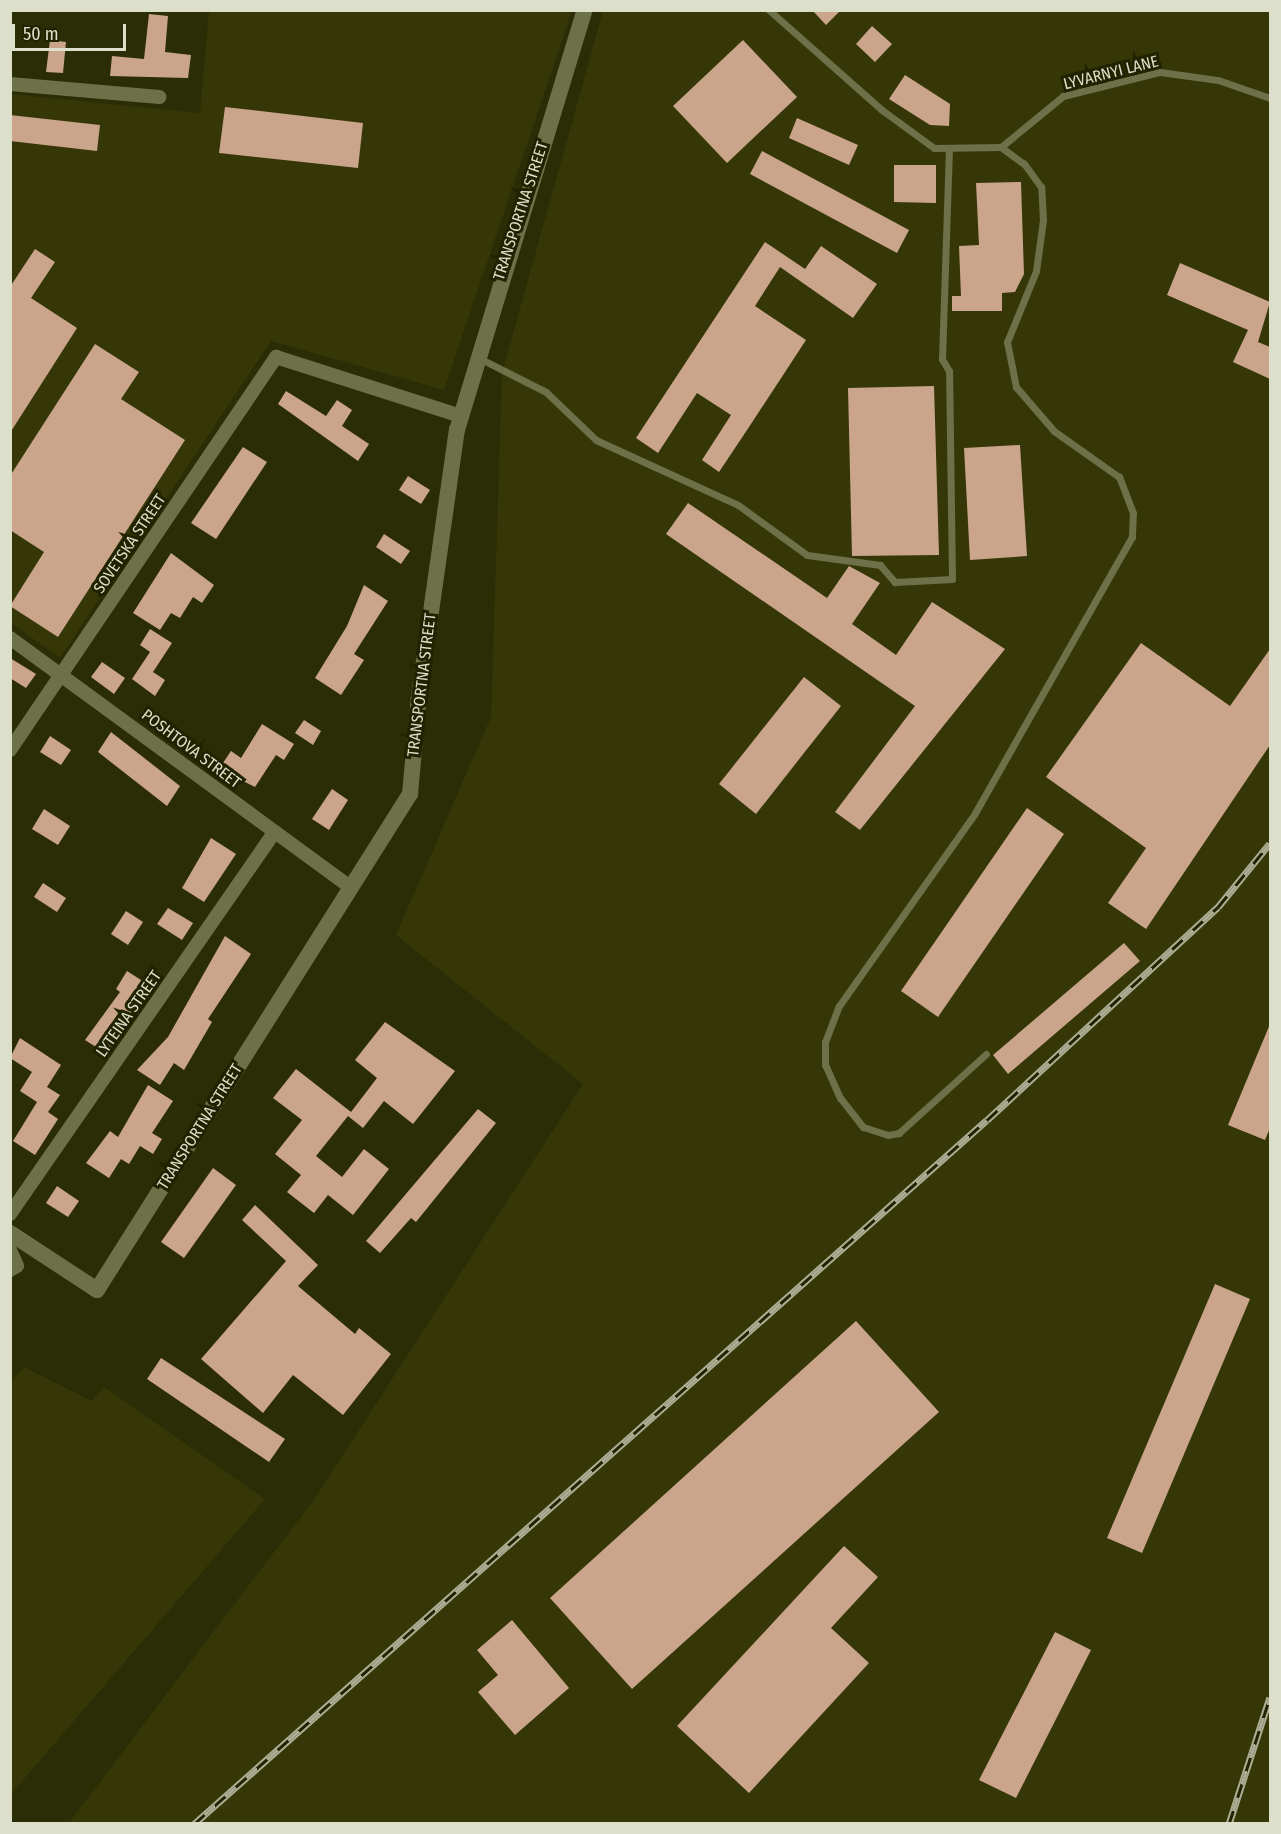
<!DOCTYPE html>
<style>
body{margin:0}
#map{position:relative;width:1281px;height:1834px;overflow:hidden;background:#2b2d06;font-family:"Fira Sans Condensed",sans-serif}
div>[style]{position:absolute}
.built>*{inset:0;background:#353706}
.building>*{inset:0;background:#cba48c}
.service>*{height:7px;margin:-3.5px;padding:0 3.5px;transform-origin:3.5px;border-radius:3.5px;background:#6d714a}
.minor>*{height:14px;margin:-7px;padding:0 7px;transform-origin:7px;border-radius:7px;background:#6d714a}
.tertiary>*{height:16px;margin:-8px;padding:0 8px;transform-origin:8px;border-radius:8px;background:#6d714a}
.rail>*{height:7px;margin-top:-3.5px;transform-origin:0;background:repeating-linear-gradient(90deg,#212300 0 14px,#abae94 0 28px);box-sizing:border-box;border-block:2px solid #abae94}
span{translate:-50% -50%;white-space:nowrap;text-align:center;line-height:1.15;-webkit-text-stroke:6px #212300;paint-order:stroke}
.street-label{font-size:16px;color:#dcdfca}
.frame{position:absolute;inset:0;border:12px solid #dcdfca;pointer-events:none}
.scale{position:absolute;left:12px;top:24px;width:114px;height:27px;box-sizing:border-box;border:3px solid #dcdfca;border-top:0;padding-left:8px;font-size:18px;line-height:21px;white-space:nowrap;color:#dcdfca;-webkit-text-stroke:4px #212300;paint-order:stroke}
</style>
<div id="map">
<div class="built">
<i style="clip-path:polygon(209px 11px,572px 11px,444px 390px,271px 341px,60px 658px,11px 623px,11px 94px,200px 113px)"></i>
<i style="clip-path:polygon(603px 11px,1270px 11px,1270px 1823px,68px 1824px,315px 1498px,583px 1084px,396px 935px,491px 717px,502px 373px)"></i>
<i style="clip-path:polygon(24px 1367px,92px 1401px,104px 1387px,265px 1499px,11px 1794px,10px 1383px)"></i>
</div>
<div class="building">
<i style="clip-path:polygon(812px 10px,841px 10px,826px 25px)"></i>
<i style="clip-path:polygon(149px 14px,168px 16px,165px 52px,191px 55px,188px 78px,110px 76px,112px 56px,144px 59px)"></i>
<i style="clip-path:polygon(872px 26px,892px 44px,875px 62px,856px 44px)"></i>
<i style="clip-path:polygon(50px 40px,66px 42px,63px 73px,46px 72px)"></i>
<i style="clip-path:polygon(743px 40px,797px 97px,727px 163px,673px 106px)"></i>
<i style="clip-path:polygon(905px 75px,950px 104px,949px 126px,930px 125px,889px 99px)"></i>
<i style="clip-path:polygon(225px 107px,363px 123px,358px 168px,219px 153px)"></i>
<i style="clip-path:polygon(10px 115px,100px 125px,97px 151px,10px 141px)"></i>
<i style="clip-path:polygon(797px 118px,858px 145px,849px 165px,789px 138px)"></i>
<i style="clip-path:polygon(762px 151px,909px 230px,897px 253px,750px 174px)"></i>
<i style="clip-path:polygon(894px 165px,936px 165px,936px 203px,894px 202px)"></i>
<i style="clip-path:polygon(1021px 182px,1024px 274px,1015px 292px,1002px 293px,1002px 311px,952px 311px,952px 296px,961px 296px,959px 246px,979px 245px,976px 183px)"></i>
<i style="clip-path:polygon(765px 242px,805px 269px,821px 246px,877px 284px,853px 318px,780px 267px,755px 306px,806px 340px,749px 427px,719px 472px,702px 460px,731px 415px,697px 393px,658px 453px,636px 438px)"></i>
<i style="clip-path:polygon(35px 249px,55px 262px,31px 298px,77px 328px,10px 433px,10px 287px)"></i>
<i style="clip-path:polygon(1180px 263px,1270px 302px,1258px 342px,1270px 347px,1270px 379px,1233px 362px,1248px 330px,1167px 295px)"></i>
<i style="clip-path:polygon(95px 344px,139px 372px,121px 399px,185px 440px,58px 637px,10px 606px,44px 552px,10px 530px,10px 476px)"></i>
<i style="clip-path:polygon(934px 386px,939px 555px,852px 556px,848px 388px)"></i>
<i style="clip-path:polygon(286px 391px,326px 416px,337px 400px,352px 410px,342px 426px,369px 444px,358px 461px,278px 404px)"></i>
<i style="clip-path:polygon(1020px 445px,1027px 556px,970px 560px,964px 448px)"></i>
<i style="clip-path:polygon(243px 447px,267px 462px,216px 539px,191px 523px)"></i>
<i style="clip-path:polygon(408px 476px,430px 490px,421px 504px,399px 490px)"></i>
<i style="clip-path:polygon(688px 503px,827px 598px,849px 566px,880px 583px,852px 624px,896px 655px,932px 602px,1005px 649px,860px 830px,835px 812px,915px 706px,666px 534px)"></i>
<i style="clip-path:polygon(384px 534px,410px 551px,401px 564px,376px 547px)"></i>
<i style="clip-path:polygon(171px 553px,214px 585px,202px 603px,193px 597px,180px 618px,171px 613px,160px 630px,133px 613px)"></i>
<i style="clip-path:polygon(364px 585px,388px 601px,354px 654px,364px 660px,341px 695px,315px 678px,347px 626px)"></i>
<i style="clip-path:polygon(150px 629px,172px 643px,153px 672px,165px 680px,155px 696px,132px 679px,150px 652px,140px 645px)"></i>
<i style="clip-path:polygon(1141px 643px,1230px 706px,1270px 649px,1270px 745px,1146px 929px,1108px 903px,1146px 848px,1046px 777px)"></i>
<i style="clip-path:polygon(10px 658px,36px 674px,26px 688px,10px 678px)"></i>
<i style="clip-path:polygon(102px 662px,125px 678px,114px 694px,91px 677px)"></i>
<i style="clip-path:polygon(804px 677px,841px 706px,756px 814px,719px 784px)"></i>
<i style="clip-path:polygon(304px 720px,321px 731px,313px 745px,295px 733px)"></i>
<i style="clip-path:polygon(262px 724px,294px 744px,284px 760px,276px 755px,255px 787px,219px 769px,231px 751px,241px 758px)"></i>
<i style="clip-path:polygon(111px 732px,180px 786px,167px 806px,98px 752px)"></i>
<i style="clip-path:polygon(50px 736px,71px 750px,61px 765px,40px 752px)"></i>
<i style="clip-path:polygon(332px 789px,348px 800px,329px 830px,312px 819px)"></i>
<i style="clip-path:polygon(1027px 808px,1064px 834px,938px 1017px,901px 991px)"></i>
<i style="clip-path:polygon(44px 809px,70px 826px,58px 845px,32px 829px)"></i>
<i style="clip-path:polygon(211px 838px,236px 854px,204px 902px,182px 888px)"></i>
<i style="clip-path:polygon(43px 883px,66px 898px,57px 912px,34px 897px)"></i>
<i style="clip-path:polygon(168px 908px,193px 923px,182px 940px,157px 924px)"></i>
<i style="clip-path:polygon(126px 911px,143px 922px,128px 945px,111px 934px)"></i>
<i style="clip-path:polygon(225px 936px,251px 954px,208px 1019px,212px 1022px,184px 1070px,174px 1063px,160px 1085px,137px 1070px,168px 1037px)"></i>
<i style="clip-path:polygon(1124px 943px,1140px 961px,1008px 1074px,993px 1055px)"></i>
<i style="clip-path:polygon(127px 971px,152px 987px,107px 1054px,85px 1040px,120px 992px,116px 989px)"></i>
<i style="clip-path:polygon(385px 1022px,455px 1071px,413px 1124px,384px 1101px,363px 1128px,348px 1116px,316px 1156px,342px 1177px,364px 1149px,389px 1169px,353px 1215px,328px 1195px,314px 1213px,287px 1192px,301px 1175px,275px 1154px,302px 1120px,273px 1098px,296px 1069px,351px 1112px,377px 1078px,355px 1060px)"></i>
<i style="clip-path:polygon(1270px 1024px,1270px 1128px,1265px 1140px,1228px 1125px)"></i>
<i style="clip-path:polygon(20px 1038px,61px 1065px,47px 1087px,60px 1095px,48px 1112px,58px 1119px,35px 1155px,13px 1141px,37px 1102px,20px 1091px,32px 1072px,10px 1058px)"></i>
<i style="clip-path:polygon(148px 1085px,173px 1101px,152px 1133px,162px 1139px,153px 1154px,140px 1146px,129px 1164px,121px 1159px,109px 1178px,86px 1163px,110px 1131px,118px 1137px)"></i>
<i style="clip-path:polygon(478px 1109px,496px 1123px,416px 1222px,411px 1218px,380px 1253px,366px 1241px)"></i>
<i style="clip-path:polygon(213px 1168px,236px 1185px,184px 1258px,161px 1242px)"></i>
<i style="clip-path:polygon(57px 1186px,79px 1201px,68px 1217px,46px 1203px)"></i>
<i style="clip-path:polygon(255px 1205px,318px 1265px,298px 1286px,355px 1334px,359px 1328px,391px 1354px,343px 1415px,293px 1375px,263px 1413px,201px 1359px,286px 1261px,242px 1220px)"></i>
<i style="clip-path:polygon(1215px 1284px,1250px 1299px,1142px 1553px,1107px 1538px)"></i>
<i style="clip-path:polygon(856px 1321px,939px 1412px,632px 1689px,550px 1598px)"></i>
<i style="clip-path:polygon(161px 1358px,285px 1439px,269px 1462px,147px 1379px)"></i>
<i style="clip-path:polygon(844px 1546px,878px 1577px,831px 1628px,869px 1663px,749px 1793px,677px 1726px)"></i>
<i style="clip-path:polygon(512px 1620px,569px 1688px,515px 1735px,478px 1692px,498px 1675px,477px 1650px)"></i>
<i style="clip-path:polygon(1055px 1632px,1091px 1650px,1016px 1798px,979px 1780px)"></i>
</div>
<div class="service">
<i style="left:769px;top:10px;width:151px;rotate:41.5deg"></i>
<i style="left:882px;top:110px;width:64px;rotate:36.2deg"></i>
<i style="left:934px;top:148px;width:67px;rotate:-0.9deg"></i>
<i style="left:1001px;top:147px;width:80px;rotate:-39.4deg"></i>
<i style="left:1063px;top:96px;width:100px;rotate:-13.9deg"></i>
<i style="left:1160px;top:72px;width:59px;rotate:7.9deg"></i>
<i style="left:1218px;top:80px;width:55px;rotate:19.1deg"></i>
<i style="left:479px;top:358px;width:75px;rotate:26.9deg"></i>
<i style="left:546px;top:392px;width:69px;rotate:43.8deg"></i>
<i style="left:596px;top:440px;width:156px;rotate:24.6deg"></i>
<i style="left:738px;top:505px;width:85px;rotate:35.9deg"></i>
<i style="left:807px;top:555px;width:74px;rotate:7.8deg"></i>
<i style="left:880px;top:565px;width:23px;rotate:49deg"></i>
<i style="left:895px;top:582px;width:57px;rotate:-3deg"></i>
<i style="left:952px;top:579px;width:208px;rotate:-90.8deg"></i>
<i style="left:949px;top:371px;width:14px;rotate:-120deg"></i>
<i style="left:942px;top:359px;width:211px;rotate:-88.1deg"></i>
<i style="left:986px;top:1054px;width:118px;rotate:137.8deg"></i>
<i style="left:899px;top:1133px;width:11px;rotate:170deg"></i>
<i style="left:888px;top:1135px;width:26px;rotate:-162deg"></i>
<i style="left:863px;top:1127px;width:37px;rotate:-128deg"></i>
<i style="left:840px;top:1098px;width:36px;rotate:-114deg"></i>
<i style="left:825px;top:1065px;width:23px;rotate:-90deg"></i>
<i style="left:825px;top:1042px;width:39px;rotate:-69deg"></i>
<i style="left:839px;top:1006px;width:236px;rotate:-54.8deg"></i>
<i style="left:975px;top:813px;width:318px;rotate:-60.4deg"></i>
<i style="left:1132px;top:537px;width:24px;rotate:-88deg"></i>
<i style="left:1133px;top:513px;width:39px;rotate:-111deg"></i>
<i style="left:1119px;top:477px;width:80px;rotate:-144.7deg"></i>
<i style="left:1054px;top:431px;width:58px;rotate:-130.8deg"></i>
<i style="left:1016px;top:387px;width:46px;rotate:-101.3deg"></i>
<i style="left:1007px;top:342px;width:77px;rotate:-67.8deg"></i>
<i style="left:1036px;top:271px;width:51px;rotate:-82.2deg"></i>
<i style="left:1043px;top:220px;width:33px;rotate:-93deg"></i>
<i style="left:1041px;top:187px;width:29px;rotate:-126deg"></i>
<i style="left:1024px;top:164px;width:29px;rotate:-144deg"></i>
</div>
<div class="minor">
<i style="left:10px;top:84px;width:150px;rotate:5deg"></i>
<i style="left:10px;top:638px;width:423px;rotate:36.2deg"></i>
<i style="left:10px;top:750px;width:475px;rotate:-55.9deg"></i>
<i style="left:276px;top:357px;width:194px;rotate:17.7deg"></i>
<i style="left:10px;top:1214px;width:465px;rotate:-55.3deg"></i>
<i style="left:10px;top:1250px;width:17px;rotate:66deg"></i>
<i style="left:17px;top:1266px;width:8px;rotate:150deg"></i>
</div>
<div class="tertiary">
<i style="left:10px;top:1233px;width:104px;rotate:33.2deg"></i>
<i style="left:97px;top:1290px;width:587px;rotate:-57.75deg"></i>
<i style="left:410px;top:794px;width:98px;rotate:-84.8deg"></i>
<i style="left:419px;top:696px;width:269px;rotate:-81.9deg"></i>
<i style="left:457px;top:430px;width:439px;rotate:-73.1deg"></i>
</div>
<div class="rail">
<i style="left:194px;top:1824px;width:1060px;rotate:-41.6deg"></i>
<i style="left:987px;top:1120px;width:314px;rotate:-42.7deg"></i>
<i style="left:1218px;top:907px;width:82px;rotate:-50.9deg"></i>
<i style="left:1229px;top:1824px;width:133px;rotate:-72.1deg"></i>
</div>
<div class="street-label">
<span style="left:1111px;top:73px;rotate:-14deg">LYVARNYI LANE</span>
<span style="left:521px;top:211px;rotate:-72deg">TRANSPORTNA STREET</span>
<span style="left:130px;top:544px;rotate:-56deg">SOVETSKA STREET</span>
<span style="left:422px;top:685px;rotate:-83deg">TRANSPORTNA STREET</span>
<span style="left:191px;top:749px;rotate:37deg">POSHTOVA STREET</span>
<span style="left:129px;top:1014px;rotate:-55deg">LYTEINA STREET</span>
<span style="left:200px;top:1127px;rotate:-58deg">TRANSPORTNA STREET</span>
</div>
<div class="frame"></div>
<div class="scale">50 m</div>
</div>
